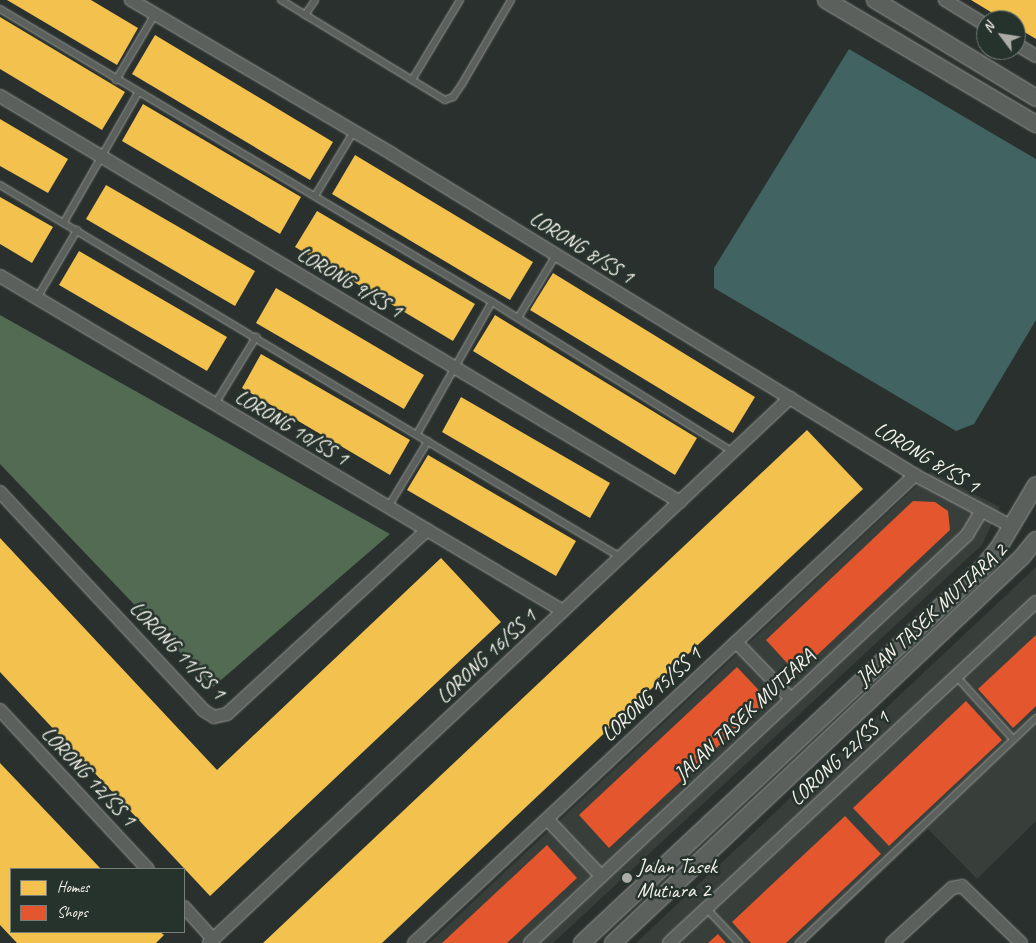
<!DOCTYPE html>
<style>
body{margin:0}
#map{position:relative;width:1036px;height:943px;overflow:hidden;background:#29302d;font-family:Caveat,sans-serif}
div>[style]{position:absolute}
.built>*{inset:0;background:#383e3a}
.green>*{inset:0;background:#546b53}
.water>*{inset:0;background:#416362}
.homes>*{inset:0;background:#f2c14e}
.shops>*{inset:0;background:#e4572e}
.roads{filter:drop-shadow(0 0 1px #969996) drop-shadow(0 0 1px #969996)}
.service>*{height:6px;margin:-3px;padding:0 3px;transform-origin:3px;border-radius:3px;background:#5c605c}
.minor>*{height:12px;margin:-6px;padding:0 6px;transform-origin:6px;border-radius:6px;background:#5c605c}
.tertiary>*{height:16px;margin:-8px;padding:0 8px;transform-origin:8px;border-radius:8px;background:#5c605c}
.dots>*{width:14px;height:14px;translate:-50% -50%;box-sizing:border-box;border:2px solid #26332d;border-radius:50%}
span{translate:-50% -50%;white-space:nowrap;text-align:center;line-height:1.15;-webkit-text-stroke:5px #26332d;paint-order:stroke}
.street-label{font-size:21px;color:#f4f1e8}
.poi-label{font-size:21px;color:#f4f1e8}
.left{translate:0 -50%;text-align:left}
.legend{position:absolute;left:10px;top:868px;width:175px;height:65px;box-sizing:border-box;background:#26332d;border:1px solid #787f78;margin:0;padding:6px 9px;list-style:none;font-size:15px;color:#f4f1e8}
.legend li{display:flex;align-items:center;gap:10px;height:25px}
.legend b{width:25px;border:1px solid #787f78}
.north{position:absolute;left:976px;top:10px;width:50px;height:50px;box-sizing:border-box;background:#26332d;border:1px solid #787f78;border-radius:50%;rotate:301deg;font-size:14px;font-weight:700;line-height:20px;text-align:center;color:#f4f1e8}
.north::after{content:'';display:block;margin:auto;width:18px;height:22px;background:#adada7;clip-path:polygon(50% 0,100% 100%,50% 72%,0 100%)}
</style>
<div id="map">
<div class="built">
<i style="clip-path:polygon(931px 472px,1000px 507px,982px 545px,553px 943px,429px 943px)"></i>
<i style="clip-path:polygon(1036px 567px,1036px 821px,977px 879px,928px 829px,806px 943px,636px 943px)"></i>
</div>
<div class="green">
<i style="clip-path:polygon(0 315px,390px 534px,213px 687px,0 464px)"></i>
</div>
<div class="water">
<i style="clip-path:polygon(849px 49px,1036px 159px,1036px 320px,974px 424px,956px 431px,714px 288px,714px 268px)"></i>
</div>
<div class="homes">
<i style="clip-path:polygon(7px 0,91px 0,138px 28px,117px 65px)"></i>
<i style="clip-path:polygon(971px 0,1036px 0,1036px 39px,1016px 27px,1016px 20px,1004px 20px)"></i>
<i style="clip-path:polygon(0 17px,125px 92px,102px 130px,0 69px)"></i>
<i style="clip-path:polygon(155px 35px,333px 142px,310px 180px,132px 74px)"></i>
<i style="clip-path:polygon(143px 104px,301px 197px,280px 234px,122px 141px)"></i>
<i style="clip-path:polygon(0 119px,68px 159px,48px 193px,0 166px)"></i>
<i style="clip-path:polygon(355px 155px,533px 262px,510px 300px,332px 194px)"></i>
<i style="clip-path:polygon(106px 185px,255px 271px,235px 306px,86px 219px)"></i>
<i style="clip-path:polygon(0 197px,53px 227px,32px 263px,0 244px)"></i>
<i style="clip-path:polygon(317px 211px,475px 304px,453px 341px,295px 247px)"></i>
<i style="clip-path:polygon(79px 251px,227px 337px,207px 371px,59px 285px)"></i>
<i style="clip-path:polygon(553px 273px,755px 397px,733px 433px,530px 310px)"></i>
<i style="clip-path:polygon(276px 288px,424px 375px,404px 409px,256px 323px)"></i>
<i style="clip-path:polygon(495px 315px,697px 438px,675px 475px,473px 351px)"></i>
<i style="clip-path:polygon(261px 354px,410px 440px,390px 475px,242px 388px)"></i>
<i style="clip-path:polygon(461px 397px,610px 483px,590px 518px,442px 432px)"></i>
<i style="clip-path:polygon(807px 430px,863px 489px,382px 943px,263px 943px)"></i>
<i style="clip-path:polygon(428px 455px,576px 541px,556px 576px,407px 490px)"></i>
<i style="clip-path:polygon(0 538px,217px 770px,441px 558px,501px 622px,210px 896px,0 672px)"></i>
<i style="clip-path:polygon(0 763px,101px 869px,11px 869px,11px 932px,160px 932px,164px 935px,156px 943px,17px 943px,0 925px)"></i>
</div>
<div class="shops">
<i style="clip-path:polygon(913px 501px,935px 502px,948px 511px,950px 530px,797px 674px,766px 640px)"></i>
<i style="clip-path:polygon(1036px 635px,1036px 706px,1013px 728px,978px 689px)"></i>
<i style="clip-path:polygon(737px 667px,768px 700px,609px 848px,579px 815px)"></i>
<i style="clip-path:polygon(966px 701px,1002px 740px,889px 846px,853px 808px)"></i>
<i style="clip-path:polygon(845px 816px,881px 854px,786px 943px,751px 943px,732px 922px)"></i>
<i style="clip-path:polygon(547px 845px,577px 878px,507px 943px,442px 943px)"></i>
<i style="clip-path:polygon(718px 934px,726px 943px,708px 943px)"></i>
</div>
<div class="roads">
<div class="service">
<i style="left:281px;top:0;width:192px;rotate:31.4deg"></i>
<i style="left:445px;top:100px;width:9px;rotate:-21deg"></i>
<i style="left:453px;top:97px;width:16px;rotate:-55deg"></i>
<i style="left:462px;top:84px;width:97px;rotate:-59.7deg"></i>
<i style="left:0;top:9px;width:573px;rotate:30.78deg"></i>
<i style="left:492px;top:302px;width:284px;rotate:31.9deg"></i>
<i style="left:305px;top:15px;width:18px;rotate:-56deg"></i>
<i style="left:116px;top:80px;width:77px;rotate:-59.4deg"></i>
<i style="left:412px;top:80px;width:93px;rotate:-59deg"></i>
<i style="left:0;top:185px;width:723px;rotate:30.96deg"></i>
<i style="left:315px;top:196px;width:76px;rotate:-59deg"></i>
<i style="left:64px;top:222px;width:149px;rotate:-60.2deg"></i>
<i style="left:37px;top:298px;width:79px;rotate:-59.5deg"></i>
<i style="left:518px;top:318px;width:74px;rotate:-58.9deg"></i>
<i style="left:215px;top:404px;width:79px;rotate:-58.5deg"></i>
<i style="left:417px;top:434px;width:152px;rotate:-60.4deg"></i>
<i style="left:388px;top:507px;width:77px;rotate:-58.8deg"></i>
<i style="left:956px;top:676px;width:85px;rotate:47.9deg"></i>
<i style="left:706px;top:908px;width:48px;rotate:46.7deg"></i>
<i style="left:799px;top:943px;width:327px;rotate:-43.5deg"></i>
</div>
<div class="minor">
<i style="left:131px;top:0;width:303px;rotate:30.5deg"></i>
<i style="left:392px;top:154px;width:614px;rotate:31.54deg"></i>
<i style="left:915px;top:475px;width:109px;rotate:28deg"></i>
<i style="left:945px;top:0;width:48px;rotate:31.4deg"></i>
<i style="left:1016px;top:44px;width:23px;rotate:31deg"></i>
<i style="left:0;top:96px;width:792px;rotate:30.84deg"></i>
<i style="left:0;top:276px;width:655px;rotate:30.75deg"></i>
<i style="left:0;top:492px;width:298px;rotate:47deg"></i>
<i style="left:203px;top:710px;width:13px;rotate:32deg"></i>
<i style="left:214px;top:717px;width:13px;rotate:-13deg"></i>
<i style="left:227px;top:714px;width:272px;rotate:-42.6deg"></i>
<i style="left:736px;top:642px;width:79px;rotate:46deg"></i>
<i style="left:0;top:710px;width:217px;rotate:47.1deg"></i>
<i style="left:547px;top:819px;width:79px;rotate:46.5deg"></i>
<i style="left:184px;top:907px;width:43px;rotate:47.8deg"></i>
<i style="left:209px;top:943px;width:797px;rotate:-43.17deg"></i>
<i style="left:414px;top:943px;width:686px;rotate:-43.05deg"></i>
<i style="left:530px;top:943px;width:598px;rotate:-43.03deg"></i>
<i style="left:967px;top:535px;width:27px;rotate:-59deg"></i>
<i style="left:669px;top:943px;width:501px;rotate:-42.9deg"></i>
<i style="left:892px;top:943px;width:81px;rotate:-42.5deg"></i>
<i style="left:952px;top:888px;width:10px;rotate:-11deg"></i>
<i style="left:962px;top:886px;width:82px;rotate:44deg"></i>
</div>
<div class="tertiary">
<i style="left:826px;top:0;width:244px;rotate:30.6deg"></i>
<i style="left:875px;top:0;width:188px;rotate:31.3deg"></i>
<i style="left:582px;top:943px;width:550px;rotate:-43.16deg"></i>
<i style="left:983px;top:567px;width:26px;rotate:-51deg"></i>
<i style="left:999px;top:547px;width:72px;rotate:-59.2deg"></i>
<i style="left:613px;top:943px;width:562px;rotate:-43.34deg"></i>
<i style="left:1022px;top:557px;width:22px;rotate:-51deg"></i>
</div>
</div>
<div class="dots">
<i style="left:627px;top:878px;background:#adada7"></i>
</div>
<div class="street-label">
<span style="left:582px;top:247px;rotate:32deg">LORONG 8/SS 1</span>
<span style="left:350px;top:282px;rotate:31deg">LORONG 9/SS 1</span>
<span style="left:292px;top:427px;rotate:31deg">LORONG 10/SS 1</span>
<span style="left:927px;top:457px;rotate:31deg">LORONG 8/SS 1</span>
<span style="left:931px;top:614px;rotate:-43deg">JALAN TASEK MUTIARA 2</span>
<span style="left:178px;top:650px;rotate:46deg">LORONG 11/SS 1</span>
<span style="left:486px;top:656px;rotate:-43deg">LORONG 16/SS 1</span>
<span style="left:651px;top:694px;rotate:-43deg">LORONG 15/SS 1</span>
<span style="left:744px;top:715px;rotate:-43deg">JALAN TASEK MUTIARA</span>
<span style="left:839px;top:758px;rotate:-43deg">LORONG 22/SS 1</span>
<span style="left:89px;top:776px;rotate:47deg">LORONG 12/SS 1</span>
</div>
<div class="poi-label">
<span class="left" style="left:637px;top:878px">Jalan Tasek<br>Mutiara 2</span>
</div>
<ul class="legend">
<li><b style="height:14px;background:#f2c14e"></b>Homes</li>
<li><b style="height:14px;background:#e4572e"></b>Shops</li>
</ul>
<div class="north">N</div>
</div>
